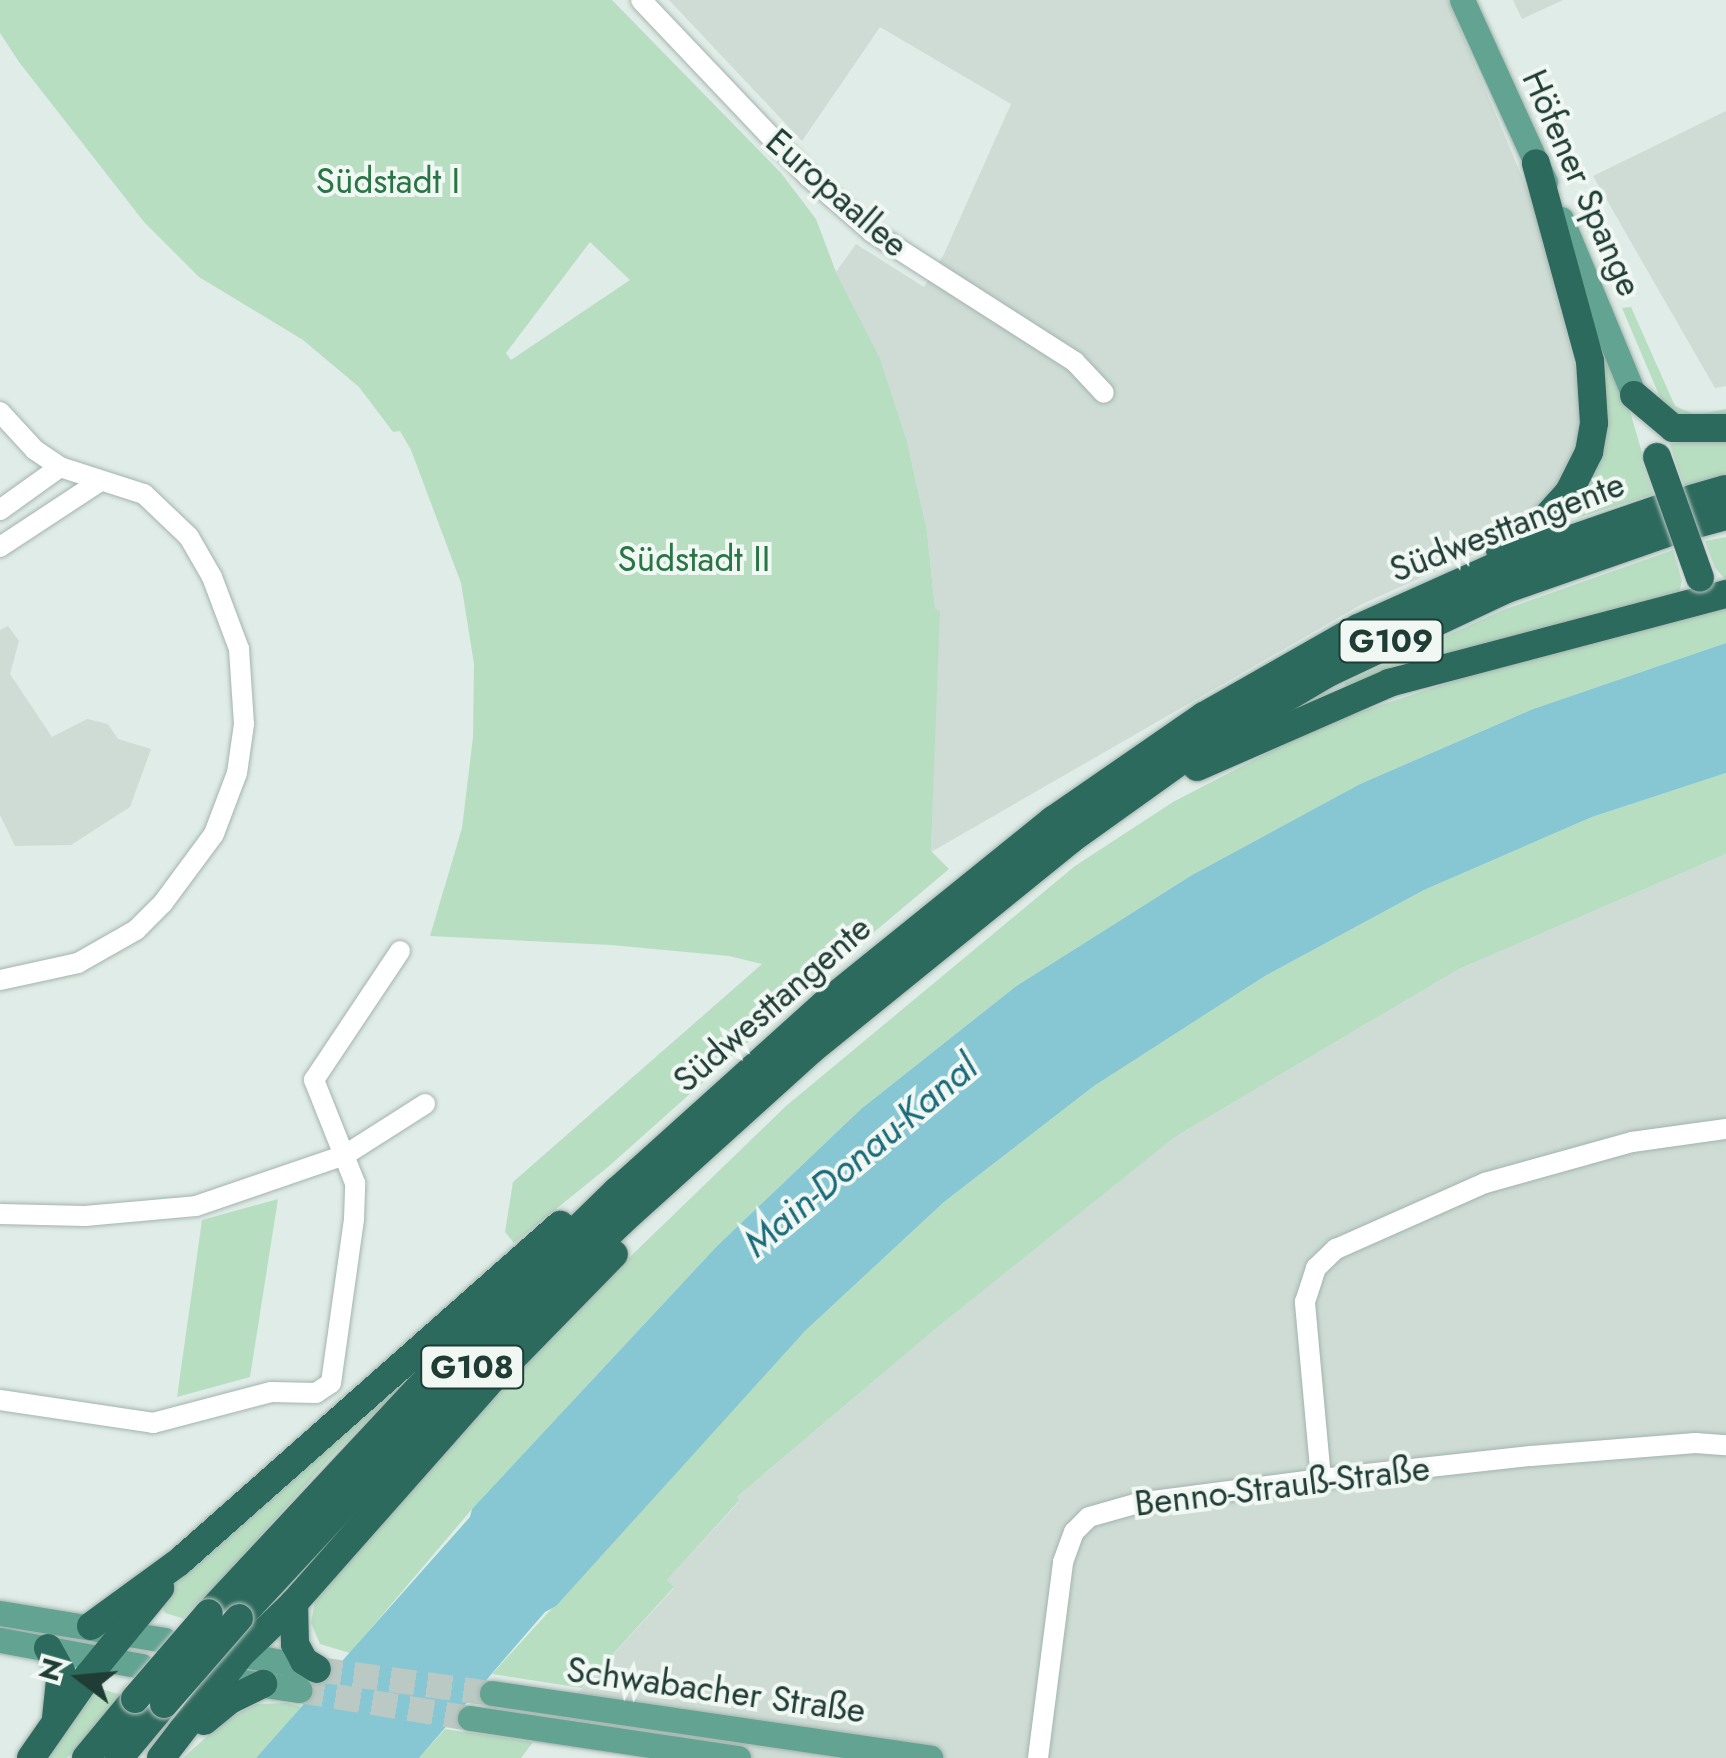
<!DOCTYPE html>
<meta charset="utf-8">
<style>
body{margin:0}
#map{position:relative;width:1726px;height:1758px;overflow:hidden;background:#e0ece7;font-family:Jost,sans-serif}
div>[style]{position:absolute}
.built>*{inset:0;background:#cedcd5}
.green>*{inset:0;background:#b8dec2}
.water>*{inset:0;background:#86c7d3}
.major-tunnel>*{height:25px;margin-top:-12.5px;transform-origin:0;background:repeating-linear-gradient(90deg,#bac9c3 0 25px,transparent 0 37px)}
.roads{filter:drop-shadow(0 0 2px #a3b4ae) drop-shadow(0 0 2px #a3b4ae)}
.minor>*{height:20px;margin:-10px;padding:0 10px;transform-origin:10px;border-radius:10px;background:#fff}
.major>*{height:25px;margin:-12.5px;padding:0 12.5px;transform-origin:12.5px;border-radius:12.5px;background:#63a392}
.highway>*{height:28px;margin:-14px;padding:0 14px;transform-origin:14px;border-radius:14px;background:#2b6a5c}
.bridges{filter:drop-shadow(0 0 2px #c1c9c6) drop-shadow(0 0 2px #c1c9c6)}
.highway-bridge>*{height:28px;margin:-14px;padding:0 14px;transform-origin:14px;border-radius:14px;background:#2b6a5c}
span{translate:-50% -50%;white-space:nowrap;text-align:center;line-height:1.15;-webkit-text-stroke:8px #f1f8f4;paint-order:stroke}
.shield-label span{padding:2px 8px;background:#f1f8f4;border:2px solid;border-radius:8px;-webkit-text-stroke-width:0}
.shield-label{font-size:32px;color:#203d35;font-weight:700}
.park-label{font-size:35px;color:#297546}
.street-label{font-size:35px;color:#203d35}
.water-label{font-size:38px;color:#196a7a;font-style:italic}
.north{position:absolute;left:30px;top:1628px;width:100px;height:100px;-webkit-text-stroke:8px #f1f8f4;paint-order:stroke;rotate:286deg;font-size:28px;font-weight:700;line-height:40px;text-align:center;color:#203d35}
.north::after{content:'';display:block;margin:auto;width:35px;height:45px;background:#203d35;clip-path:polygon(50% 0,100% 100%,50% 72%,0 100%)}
</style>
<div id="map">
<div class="built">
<i style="clip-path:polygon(669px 0,1448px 0,1532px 201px,1577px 375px,1589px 394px,1568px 483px,1503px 541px,1362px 604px,931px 852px,939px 611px,935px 608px,927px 531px,907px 441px,880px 358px,836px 272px,856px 244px,924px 287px,944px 254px,1011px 104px,880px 27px,802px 141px)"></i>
<i style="clip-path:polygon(1513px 0,1563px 0,1522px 19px)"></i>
<i style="clip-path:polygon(1726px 111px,1726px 386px,1715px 388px,1593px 176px)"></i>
<i style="clip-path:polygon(8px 626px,19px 641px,10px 674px,52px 737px,87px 719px,108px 724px,118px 739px,151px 749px,130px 807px,71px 845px,15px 846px,0 815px,0 630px)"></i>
<i style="clip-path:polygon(1726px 854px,1726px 1758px,644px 1758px,533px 1742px,674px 1588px,667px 1580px,739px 1502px,736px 1498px,933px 1331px,1175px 1137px,1459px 969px)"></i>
</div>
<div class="green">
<i style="clip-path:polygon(evenodd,0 0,612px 0,781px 173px,816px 219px,836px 272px,880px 358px,907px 441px,927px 531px,935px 608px,940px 611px,931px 851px,949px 869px,823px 975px,608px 1167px,514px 1243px,505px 1232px,513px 1182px,762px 964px,729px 956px,611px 945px,430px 936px,462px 828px,473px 737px,474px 664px,461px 583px,411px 450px,400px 431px,393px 432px,359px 387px,303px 340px,199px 277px,144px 222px,19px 62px,0 33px,0 0,590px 242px,630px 280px,511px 360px,506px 353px,590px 242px)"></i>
<i style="clip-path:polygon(1631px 307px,1675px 406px,1696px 415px,1726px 409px,1726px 422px,1696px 425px,1665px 409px,1622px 308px)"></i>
<i style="clip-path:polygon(1592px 315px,1629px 408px,1654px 494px,1577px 518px,1572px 505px)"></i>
<i style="clip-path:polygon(1726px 434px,1726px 474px,1683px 486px,1670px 444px)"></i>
<i style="clip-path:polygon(1726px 537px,1726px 580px,1715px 568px,1705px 541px)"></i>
<i style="clip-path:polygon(1673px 550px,1682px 581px,1678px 598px,1350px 692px,1344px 683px,1503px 610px)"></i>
<i style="clip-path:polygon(1726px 602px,1726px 643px,1533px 709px,1360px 784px,1192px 875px,1015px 987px,861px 1109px,718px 1245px,472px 1509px,350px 1653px,320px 1644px,311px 1623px,315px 1600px,328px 1580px,573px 1312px,786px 1106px,1075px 866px,1173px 802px,1323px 724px,1512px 662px)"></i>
<i style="clip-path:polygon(1726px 773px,1726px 854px,1459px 969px,1175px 1137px,933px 1331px,737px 1497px,739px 1501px,667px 1580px,674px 1587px,582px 1688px,492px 1674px,805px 1331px,944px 1202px,1094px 1086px,1265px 976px,1424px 890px,1592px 817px)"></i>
<i style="clip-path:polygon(278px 1199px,250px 1377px,177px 1397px,202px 1220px)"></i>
<i style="clip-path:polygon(503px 1286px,330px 1458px,185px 1619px,165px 1613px,162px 1606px,176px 1581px)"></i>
<i style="clip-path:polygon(92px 1686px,121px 1695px,67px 1758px,44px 1758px)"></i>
<i style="clip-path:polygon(287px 1703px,302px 1707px,256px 1758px,183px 1758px,224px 1721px,256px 1704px)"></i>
<i style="clip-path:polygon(445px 1729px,533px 1742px,521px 1758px,419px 1758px)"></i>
</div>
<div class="water">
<i style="clip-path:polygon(1726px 643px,1726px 773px,1592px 817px,1424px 890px,1265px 976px,1094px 1086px,944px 1202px,805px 1331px,556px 1606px,545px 1612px,419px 1758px,256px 1758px,470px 1517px,472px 1509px,718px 1245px,861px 1109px,1015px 987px,1192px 875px,1360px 784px,1533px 709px)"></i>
</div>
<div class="major-tunnel">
<i style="left:317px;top:1669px;width:177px;rotate:7.8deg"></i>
<i style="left:299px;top:1690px;width:173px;rotate:9.3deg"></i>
</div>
<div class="roads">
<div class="minor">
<i style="left:641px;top:0;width:244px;rotate:46.5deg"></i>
<i style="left:809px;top:177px;width:84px;rotate:41.1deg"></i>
<i style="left:872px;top:232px;width:241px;rotate:32.6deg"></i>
<i style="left:1075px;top:362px;width:42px;rotate:46.9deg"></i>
<i style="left:0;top:412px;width:52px;rotate:47.4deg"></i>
<i style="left:35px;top:450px;width:30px;rotate:34deg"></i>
<i style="left:60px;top:467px;width:88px;rotate:17.8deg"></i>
<i style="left:144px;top:494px;width:62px;rotate:43.7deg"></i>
<i style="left:189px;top:537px;width:46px;rotate:60.1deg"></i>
<i style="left:212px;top:577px;width:77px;rotate:69.4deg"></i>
<i style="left:239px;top:649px;width:75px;rotate:86.2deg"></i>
<i style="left:244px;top:724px;width:49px;rotate:98.1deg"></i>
<i style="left:237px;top:773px;width:65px;rotate:110.7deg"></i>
<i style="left:214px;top:834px;width:86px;rotate:126.5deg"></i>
<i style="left:163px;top:903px;width:38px;rotate:135deg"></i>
<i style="left:136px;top:930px;width:67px;rotate:150.4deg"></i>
<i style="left:78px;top:963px;width:80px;rotate:167.7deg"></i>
<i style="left:0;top:510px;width:74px;rotate:-35.6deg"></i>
<i style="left:0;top:547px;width:118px;rotate:-33.3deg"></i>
<i style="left:0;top:1214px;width:85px;rotate:1.3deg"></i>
<i style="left:85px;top:1216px;width:111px;rotate:-5.1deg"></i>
<i style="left:196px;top:1206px;width:157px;rotate:-18.9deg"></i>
<i style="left:345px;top:1155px;width:95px;rotate:-32.5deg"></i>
<i style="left:0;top:1400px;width:155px;rotate:8.5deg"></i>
<i style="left:153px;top:1423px;width:122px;rotate:-14.7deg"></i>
<i style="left:271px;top:1392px;width:45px;rotate:1.3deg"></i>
<i style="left:316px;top:1393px;width:18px;rotate:-34deg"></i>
<i style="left:331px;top:1383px;width:166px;rotate:-82deg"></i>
<i style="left:354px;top:1219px;width:36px;rotate:-88deg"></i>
<i style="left:355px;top:1183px;width:111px;rotate:-111.7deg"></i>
<i style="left:314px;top:1080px;width:155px;rotate:-56.3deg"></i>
<i style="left:1321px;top:1479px;width:178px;rotate:-95.2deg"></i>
<i style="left:1305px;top:1302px;width:36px;rotate:-72deg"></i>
<i style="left:1316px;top:1268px;width:28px;rotate:-44deg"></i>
<i style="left:1336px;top:1249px;width:163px;rotate:-23.9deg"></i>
<i style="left:1485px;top:1183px;width:153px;rotate:-15.6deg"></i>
<i style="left:1632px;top:1142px;width:95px;rotate:-7.9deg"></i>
<i style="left:1038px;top:1758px;width:198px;rotate:-82.7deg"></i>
<i style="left:1063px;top:1562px;width:32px;rotate:-70deg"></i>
<i style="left:1074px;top:1532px;width:21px;rotate:-45deg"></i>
<i style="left:1089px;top:1517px;width:51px;rotate:-15.9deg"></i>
<i style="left:1138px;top:1503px;width:185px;rotate:-7.5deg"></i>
<i style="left:1321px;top:1479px;width:211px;rotate:-6.3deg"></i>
<i style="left:1531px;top:1456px;width:165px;rotate:-4.5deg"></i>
<i style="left:1695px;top:1443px;width:31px;rotate:4deg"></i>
</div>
<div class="major">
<i style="left:1462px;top:0;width:200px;rotate:65.5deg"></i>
<i style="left:1561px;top:219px;width:191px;rotate:67.5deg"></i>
<i style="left:0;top:1613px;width:167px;rotate:9.3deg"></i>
<i style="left:0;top:1640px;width:144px;rotate:10.4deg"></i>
<i style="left:224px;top:1651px;width:95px;rotate:11deg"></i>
<i style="left:244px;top:1682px;width:56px;rotate:8.3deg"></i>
<i style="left:492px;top:1693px;width:443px;rotate:8.4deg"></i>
<i style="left:470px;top:1718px;width:271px;rotate:8.5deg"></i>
</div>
<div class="highway">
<i style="left:1634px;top:395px;width:51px;rotate:40.2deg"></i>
<i style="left:1673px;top:428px;width:53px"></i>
<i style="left:1691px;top:499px;width:36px;rotate:-16deg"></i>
<i style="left:1700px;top:523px;width:27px;rotate:-15deg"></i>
<i style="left:1500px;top:550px;width:50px;rotate:-33.7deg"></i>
<i style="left:1542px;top:522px;width:40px;rotate:-48deg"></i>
<i style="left:1569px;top:492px;width:45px;rotate:-63.4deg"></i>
<i style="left:1589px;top:452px;width:29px;rotate:-80deg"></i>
<i style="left:1594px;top:423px;width:62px;rotate:-93.7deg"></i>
<i style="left:1590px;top:361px;width:205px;rotate:-105.3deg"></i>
<i style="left:1197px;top:767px;width:210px;rotate:-23.6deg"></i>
<i style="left:1389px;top:683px;width:349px;rotate:-14.8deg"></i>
<i style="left:294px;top:1603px;width:41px;rotate:88.6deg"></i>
<i style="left:295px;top:1644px;width:19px;rotate:62deg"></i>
<i style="left:304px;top:1661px;width:15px;rotate:32deg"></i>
<i style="left:209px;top:1613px;width:371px;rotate:-47deg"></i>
<i style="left:462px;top:1342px;width:216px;rotate:-44.3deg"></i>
<i style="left:617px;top:1191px;width:280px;rotate:-42deg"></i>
<i style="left:825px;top:1004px;width:293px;rotate:-38.9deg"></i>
<i style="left:1053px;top:820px;width:183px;rotate:-34.6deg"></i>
<i style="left:1204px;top:716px;width:177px;rotate:-29.7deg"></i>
<i style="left:1358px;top:628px;width:164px;rotate:-24.1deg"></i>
<i style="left:1508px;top:561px;width:159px;rotate:-19.1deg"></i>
<i style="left:239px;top:1618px;width:348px;rotate:-47.1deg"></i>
<i style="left:476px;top:1363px;width:204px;rotate:-44.2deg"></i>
<i style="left:622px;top:1221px;width:255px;rotate:-42.1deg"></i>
<i style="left:811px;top:1050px;width:333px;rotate:-39deg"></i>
<i style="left:1070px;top:840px;width:143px;rotate:-35.6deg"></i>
<i style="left:1186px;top:757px;width:165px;rotate:-30.6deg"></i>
<i style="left:1328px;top:673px;width:195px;rotate:-25.2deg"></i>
<i style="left:1504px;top:590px;width:173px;rotate:-19.3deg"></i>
<i style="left:91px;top:1626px;width:109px;rotate:-36deg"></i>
<i style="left:179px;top:1562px;width:509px;rotate:-41.49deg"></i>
<i style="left:48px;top:1648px;width:26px;rotate:61deg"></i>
<i style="left:61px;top:1671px;width:47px;rotate:96.1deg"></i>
<i style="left:204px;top:1721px;width:33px;rotate:-39deg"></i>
<i style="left:230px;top:1700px;width:37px;rotate:-26deg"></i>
<i style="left:31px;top:1758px;width:100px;rotate:-55.2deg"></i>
<i style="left:88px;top:1676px;width:114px;rotate:-50.7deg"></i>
<i style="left:86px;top:1758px;width:77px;rotate:-50.3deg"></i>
<i style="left:119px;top:1758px;width:70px;rotate:-50.2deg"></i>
<i style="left:161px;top:1758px;width:130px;rotate:-52.5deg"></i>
<i style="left:240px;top:1655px;width:75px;rotate:-43.9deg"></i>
<i style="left:294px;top:1603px;width:300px;rotate:-48.5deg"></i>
<i style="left:493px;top:1378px;width:173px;rotate:-45.7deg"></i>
</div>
</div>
<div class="bridges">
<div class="highway-bridge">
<i style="left:1657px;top:457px;width:128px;rotate:70.4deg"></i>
<i style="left:135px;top:1699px;width:113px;rotate:-49.3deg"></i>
<i style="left:164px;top:1704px;width:114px;rotate:-48.9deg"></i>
</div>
</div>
<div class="shield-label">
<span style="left:1391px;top:641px">G109</span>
<span style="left:472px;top:1367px">G108</span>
</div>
<div class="park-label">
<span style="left:388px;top:181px">Südstadt I</span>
<span style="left:694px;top:559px">Südstadt II</span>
</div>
<div class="street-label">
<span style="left:1582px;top:183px;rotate:66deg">Höfener Spange</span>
<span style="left:837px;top:193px;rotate:41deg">Europaallee</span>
<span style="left:1507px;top:527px;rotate:-21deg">Südwesttangente</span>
<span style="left:772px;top:1004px;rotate:-41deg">Südwesttangente</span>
<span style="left:1282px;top:1486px;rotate:-7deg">Benno-Strauß-Straße</span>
<span style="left:716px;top:1690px;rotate:8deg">Schwabacher Straße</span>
</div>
<div class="water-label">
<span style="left:860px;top:1155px;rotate:-40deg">Main-Donau-Kanal</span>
</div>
<div class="north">N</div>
</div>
